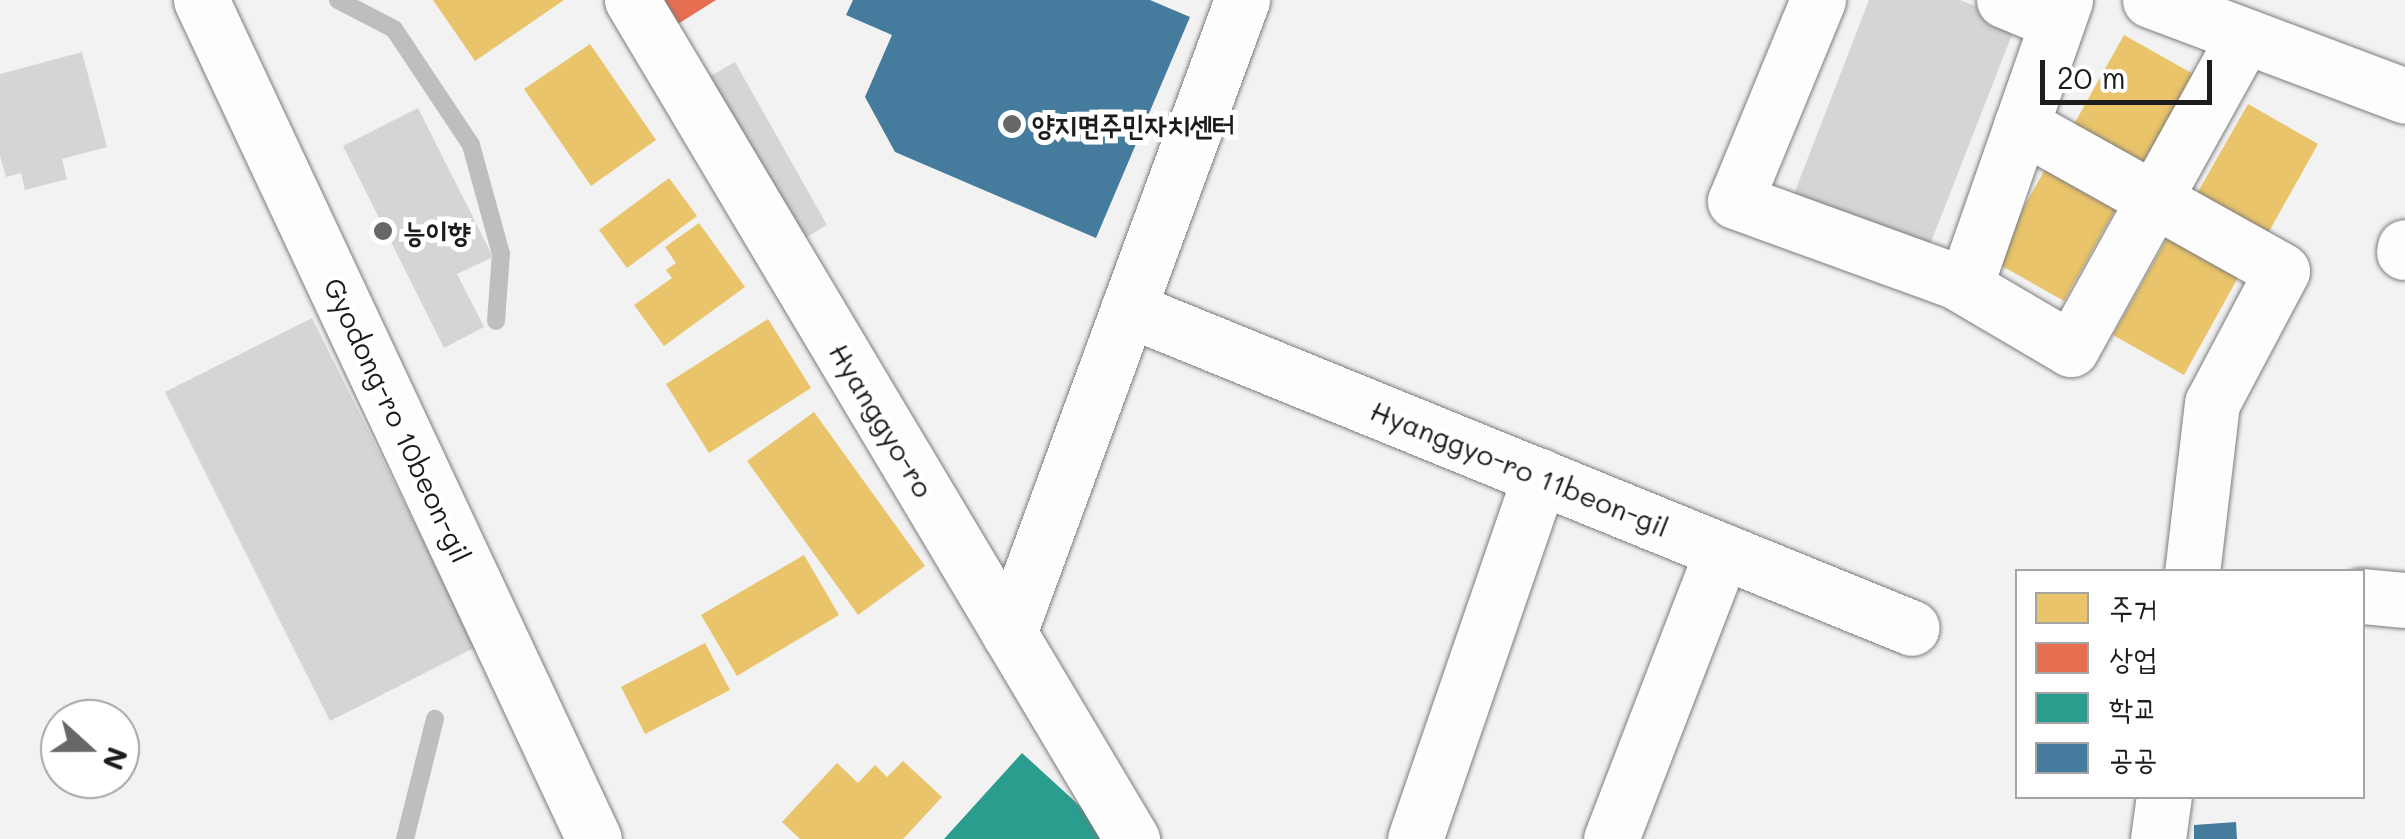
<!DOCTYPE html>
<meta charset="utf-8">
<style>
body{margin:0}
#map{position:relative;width:2405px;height:839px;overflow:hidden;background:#f2f2f2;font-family:Mali,"Poor Story",sans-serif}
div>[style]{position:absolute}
.homes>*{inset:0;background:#e9c46a}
.shops>*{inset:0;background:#e76f51}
.schools>*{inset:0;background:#2a9d8f}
.public>*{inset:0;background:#457b9d}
.stream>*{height:18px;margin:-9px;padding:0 9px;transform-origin:9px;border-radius:9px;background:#bebebe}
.building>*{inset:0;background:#d5d5d5}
.roads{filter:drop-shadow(0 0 2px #7c7c7c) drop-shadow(0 0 2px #7c7c7c)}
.minor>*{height:55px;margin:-27.5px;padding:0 27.5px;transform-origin:27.5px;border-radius:27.5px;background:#fdfdfd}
.dots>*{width:28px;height:28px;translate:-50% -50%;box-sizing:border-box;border:5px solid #fff;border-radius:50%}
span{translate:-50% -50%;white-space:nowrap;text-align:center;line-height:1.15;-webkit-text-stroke:10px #fff;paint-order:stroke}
.poi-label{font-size:28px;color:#1c1c1c;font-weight:700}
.left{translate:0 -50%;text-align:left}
.street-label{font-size:28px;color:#1c1c1c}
.legend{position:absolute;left:2015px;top:569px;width:350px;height:230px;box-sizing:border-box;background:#fff;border:2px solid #a4a4a4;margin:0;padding:12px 18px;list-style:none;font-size:30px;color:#1c1c1c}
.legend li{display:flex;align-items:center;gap:20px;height:50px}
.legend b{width:50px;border:2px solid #a4a4a4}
.north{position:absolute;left:40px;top:699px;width:100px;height:100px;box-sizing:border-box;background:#fff;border:2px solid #a4a4a4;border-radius:50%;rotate:111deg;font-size:28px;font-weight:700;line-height:40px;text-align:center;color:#1c1c1c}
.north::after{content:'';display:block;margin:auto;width:35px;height:45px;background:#676767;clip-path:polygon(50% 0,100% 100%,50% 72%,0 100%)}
.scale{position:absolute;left:2040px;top:60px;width:172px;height:45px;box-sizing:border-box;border:5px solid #1c1c1c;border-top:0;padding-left:12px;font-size:30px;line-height:35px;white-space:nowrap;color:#1c1c1c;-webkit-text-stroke:8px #fff;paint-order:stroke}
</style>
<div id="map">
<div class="homes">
<i style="clip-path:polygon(433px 0,564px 0,475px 61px)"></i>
<i style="clip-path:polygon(2124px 35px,2195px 75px,2139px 175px,2068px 135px)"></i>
<i style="clip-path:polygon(590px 44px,656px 140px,591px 186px,524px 89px)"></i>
<i style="clip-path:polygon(2248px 104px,2318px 144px,2262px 244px,2191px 204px)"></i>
<i style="clip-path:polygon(2050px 161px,2120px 201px,2064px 301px,1993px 261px)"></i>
<i style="clip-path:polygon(669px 178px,697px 216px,627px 268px,599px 230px)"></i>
<i style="clip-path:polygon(699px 223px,745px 287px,664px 346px,634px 305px,672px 278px,666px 270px,676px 263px,665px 247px)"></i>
<i style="clip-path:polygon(2169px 235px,2240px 274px,2184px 375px,2113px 335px)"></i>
<i style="clip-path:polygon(768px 319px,811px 388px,709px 453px,666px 384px)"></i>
<i style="clip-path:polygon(814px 412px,925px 566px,858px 615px,747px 461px)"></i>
<i style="clip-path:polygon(804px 555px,839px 615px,737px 676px,701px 615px)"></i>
<i style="clip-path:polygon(705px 643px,730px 690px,645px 734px,621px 687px)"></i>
<i style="clip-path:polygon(903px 761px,942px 797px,903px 839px,800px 839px,782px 822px,837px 763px,858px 783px,875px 765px,887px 777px)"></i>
</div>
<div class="shops">
<i style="clip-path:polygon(652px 0,716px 0,670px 29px)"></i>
</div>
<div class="schools">
<i style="clip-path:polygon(1022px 753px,1116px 839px,944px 839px)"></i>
</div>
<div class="public">
<i style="clip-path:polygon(853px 0,1150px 0,1190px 17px,1096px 238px,895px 152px,865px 97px,892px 35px,846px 15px)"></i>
<i style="clip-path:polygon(2236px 822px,2237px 839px,2194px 839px,2194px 825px)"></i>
</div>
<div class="stream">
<i style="left:338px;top:0;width:63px;rotate:27.4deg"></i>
<i style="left:394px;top:29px;width:139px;rotate:56.4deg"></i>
<i style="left:471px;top:145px;width:113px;rotate:74.6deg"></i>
<i style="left:501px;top:254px;width:67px;rotate:94.3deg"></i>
<i style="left:405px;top:839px;width:124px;rotate:-76deg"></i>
</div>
<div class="building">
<i style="clip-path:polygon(1869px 0,1960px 0,2017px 22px,1929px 247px,1794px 194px)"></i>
<i style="clip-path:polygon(82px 52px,107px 147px,62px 159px,67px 179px,25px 190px,21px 173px,6px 177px,0 156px,0 74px)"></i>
<i style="clip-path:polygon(735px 62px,827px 225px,802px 240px,709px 77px)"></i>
<i style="clip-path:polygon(418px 108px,493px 257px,457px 274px,484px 327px,444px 348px,343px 146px)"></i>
<i style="clip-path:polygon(312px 318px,476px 647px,330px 721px,165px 392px)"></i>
</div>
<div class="roads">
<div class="minor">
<i style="left:201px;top:0;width:926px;rotate:64.9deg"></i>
<i style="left:632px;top:0;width:977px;rotate:59.21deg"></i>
<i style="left:1818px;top:0;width:217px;rotate:112.4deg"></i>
<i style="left:1735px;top:201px;width:234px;rotate:20deg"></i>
<i style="left:1955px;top:281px;width:134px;rotate:30.4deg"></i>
<i style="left:2071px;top:349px;width:357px;rotate:-61deg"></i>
<i style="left:2004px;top:0;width:57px;rotate:22.5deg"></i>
<i style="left:2150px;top:0;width:272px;rotate:20.6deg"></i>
<i style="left:2021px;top:125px;width:299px;rotate:29.2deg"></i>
<i style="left:2282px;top:271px;width:149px;rotate:117.9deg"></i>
<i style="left:2212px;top:403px;width:170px;rotate:96.7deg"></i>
<i style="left:2404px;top:252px;width:5px;rotate:-79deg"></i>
<i style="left:1965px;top:286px;width:303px;rotate:-70.7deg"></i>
<i style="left:1128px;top:309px;width:846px;rotate:22.14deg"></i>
<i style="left:2362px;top:596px;width:43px;rotate:5.3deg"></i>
<i style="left:1009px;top:633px;width:675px;rotate:-69.79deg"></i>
<i style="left:1415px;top:839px;width:384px;rotate:-71deg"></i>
<i style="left:1611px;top:839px;width:309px;rotate:-68.9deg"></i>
<i style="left:2158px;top:839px;width:43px;rotate:-82.1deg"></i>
</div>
</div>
<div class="dots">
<i style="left:1012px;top:124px;background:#676767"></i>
<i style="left:383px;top:231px;background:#676767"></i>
</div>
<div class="poi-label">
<span class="left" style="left:1032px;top:124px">양지면주민자치센터</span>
<span class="left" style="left:403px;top:231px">능이향</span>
</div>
<div class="street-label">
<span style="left:398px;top:420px;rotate:65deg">Gyodong-ro 10beon-gil</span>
<span style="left:882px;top:420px;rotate:59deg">Hyanggyo-ro</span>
<span style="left:1520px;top:468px;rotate:22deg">Hyanggyo-ro 11beon-gil</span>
</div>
<ul class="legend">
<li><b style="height:28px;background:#e9c46a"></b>주거</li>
<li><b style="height:28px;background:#e76f51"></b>상업</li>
<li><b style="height:28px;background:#2a9d8f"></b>학교</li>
<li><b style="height:28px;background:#457b9d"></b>공공</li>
</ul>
<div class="north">N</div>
<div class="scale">20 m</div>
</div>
